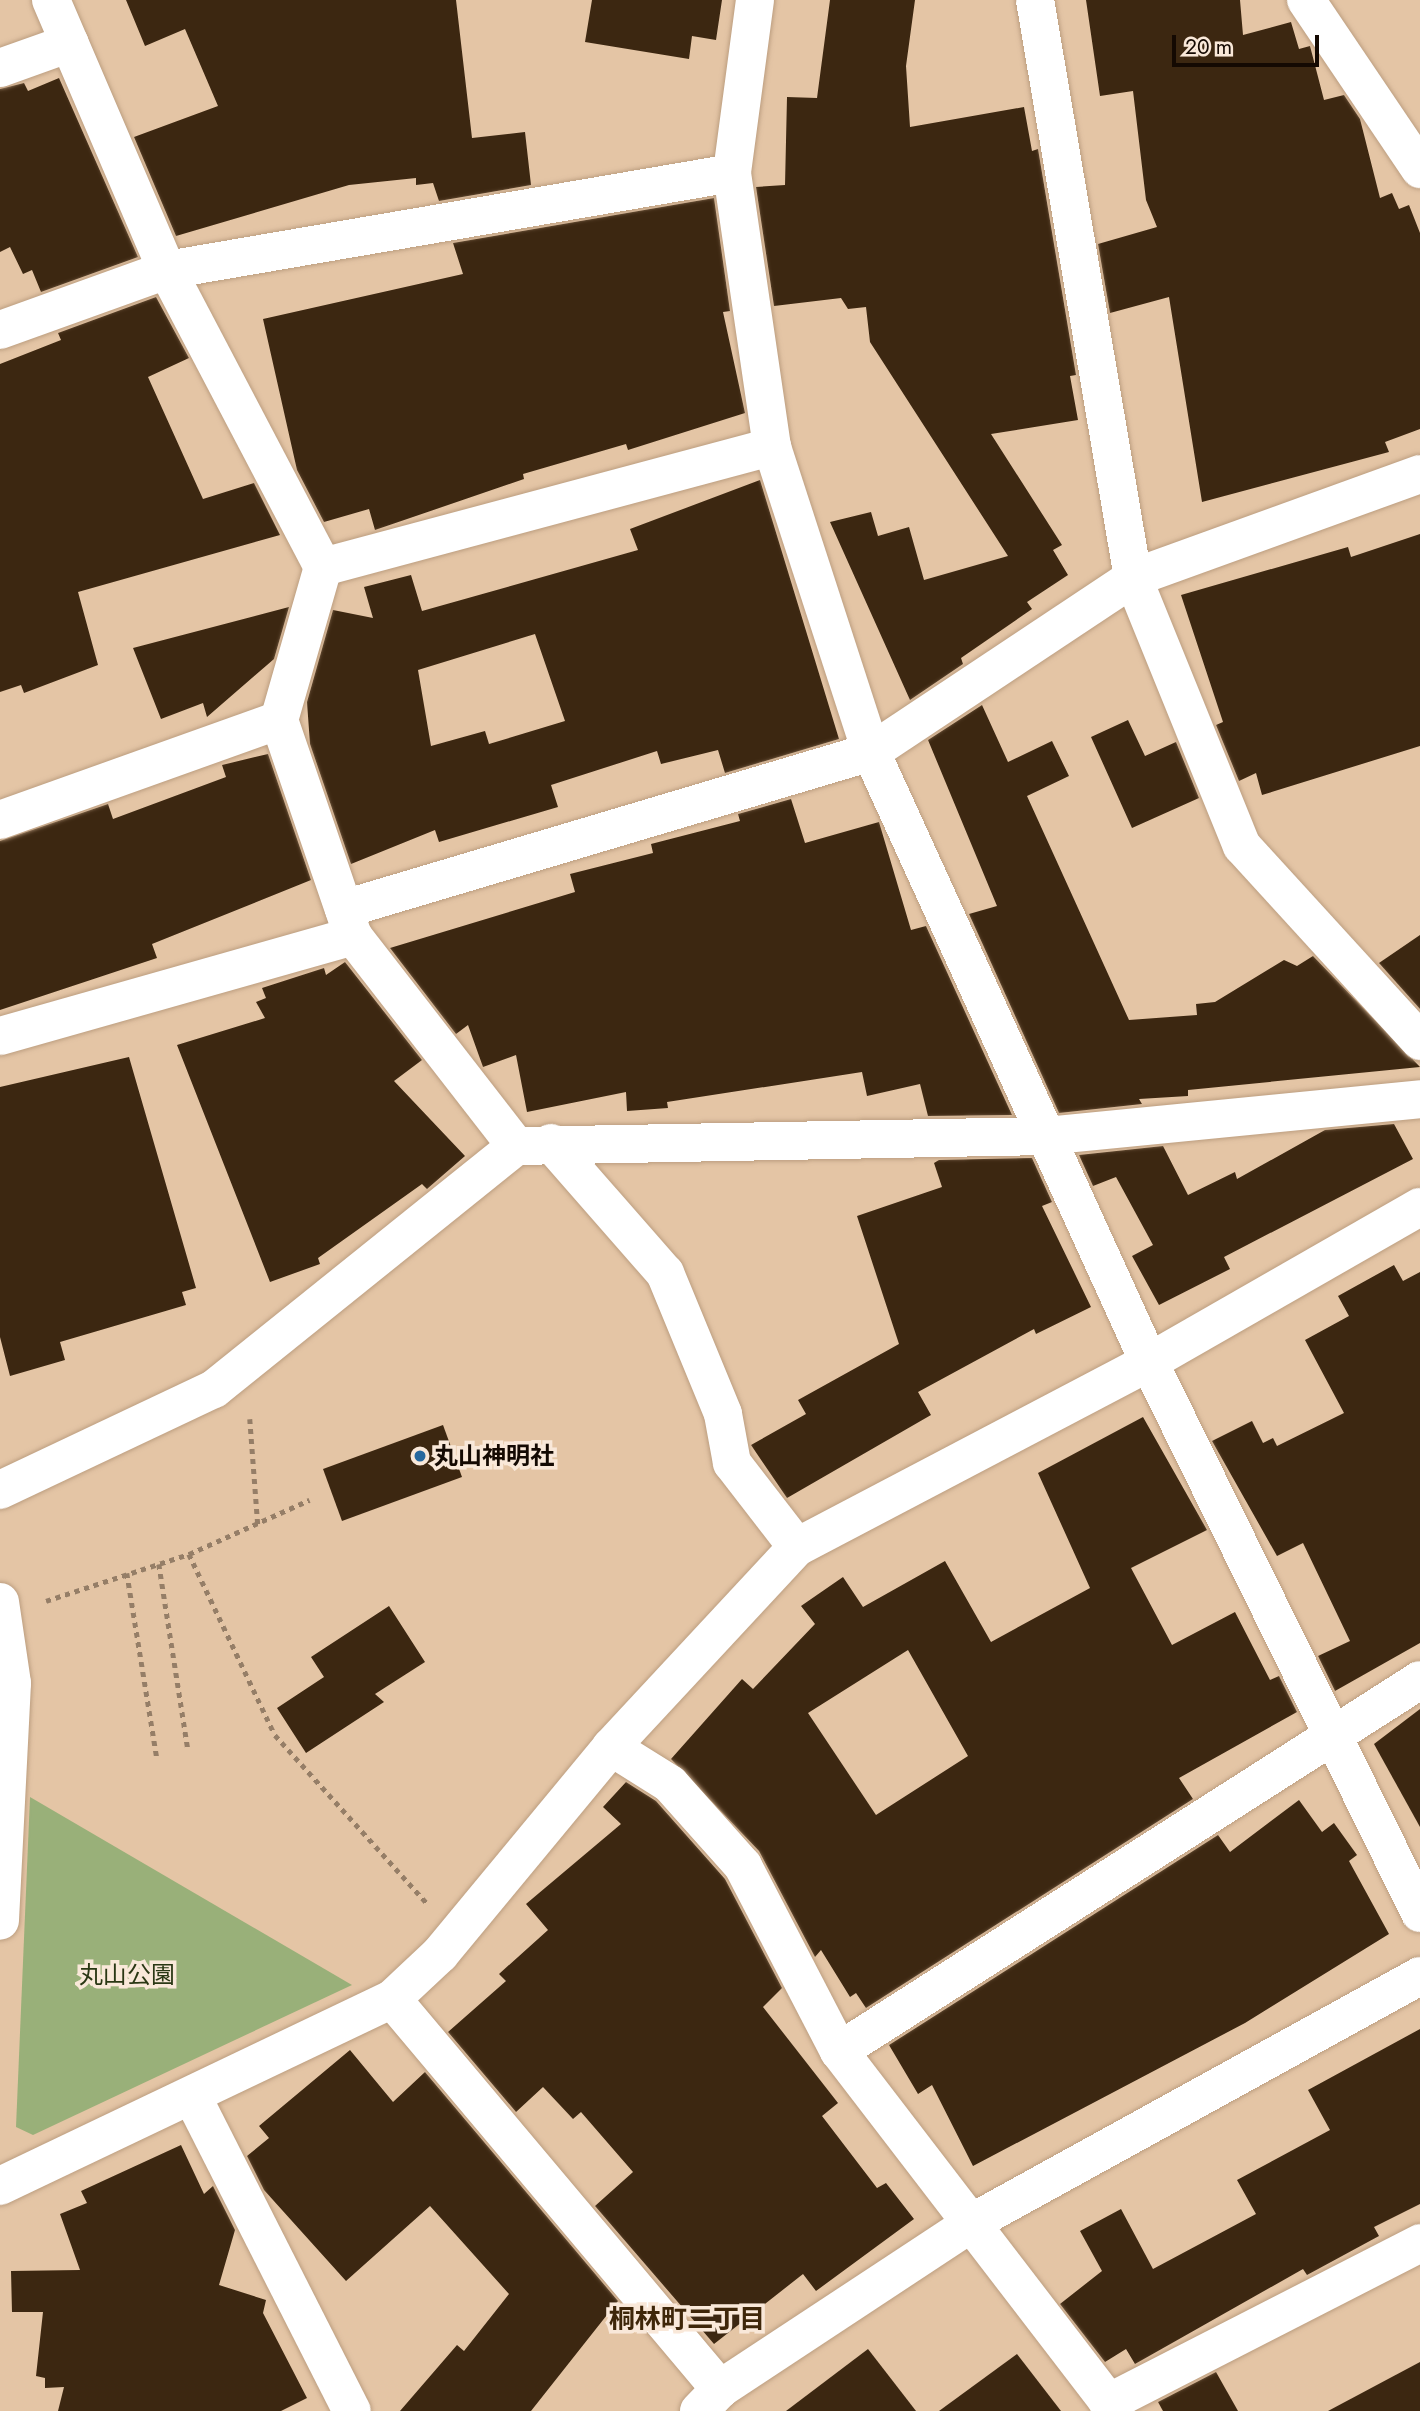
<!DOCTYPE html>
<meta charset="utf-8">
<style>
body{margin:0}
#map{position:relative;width:1420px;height:2411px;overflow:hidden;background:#e4c5a5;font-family:Jost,"Noto Sans JP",sans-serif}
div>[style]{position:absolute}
.green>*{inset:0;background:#99b079}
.building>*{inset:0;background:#3c2711}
.path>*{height:4.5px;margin-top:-2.25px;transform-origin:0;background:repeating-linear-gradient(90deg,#957e67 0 5px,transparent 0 10px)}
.roads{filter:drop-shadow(0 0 2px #bc9e80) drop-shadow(0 0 2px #bc9e80)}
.minor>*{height:38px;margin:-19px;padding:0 19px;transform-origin:19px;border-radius:19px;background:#fff}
.tertiary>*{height:38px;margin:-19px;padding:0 19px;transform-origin:19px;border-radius:19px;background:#fff}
.dots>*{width:19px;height:19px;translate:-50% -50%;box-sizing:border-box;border:4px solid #f9e8d9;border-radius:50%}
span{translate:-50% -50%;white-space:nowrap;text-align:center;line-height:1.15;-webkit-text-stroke:7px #f9e8d9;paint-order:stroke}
.poi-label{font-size:24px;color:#140902;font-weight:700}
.left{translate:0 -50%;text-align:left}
.park-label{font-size:24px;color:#2a3714}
.neighbourhood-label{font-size:26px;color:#3e2609;font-weight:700}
.scale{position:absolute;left:1172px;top:35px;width:147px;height:32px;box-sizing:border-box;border:4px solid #140902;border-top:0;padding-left:9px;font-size:21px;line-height:24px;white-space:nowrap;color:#140902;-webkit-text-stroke:5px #f9e8d9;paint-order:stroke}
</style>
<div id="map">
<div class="green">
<i style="clip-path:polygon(30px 1797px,352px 1985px,33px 2135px,16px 2127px)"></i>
</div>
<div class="building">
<i style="clip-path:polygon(126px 0,456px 0,472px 138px,525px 132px,531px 185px,439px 201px,433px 183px,416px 185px,416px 178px,349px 185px,176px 236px,134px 137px,218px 106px,185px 29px,145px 46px)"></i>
<i style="clip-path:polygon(592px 0,722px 0,716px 40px,692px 36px,689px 59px,585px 42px)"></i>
<i style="clip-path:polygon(830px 0,915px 0,906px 66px,910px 127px,1024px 107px,1032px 151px,1038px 149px,1076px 375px,1070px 376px,1078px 420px,991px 434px,1062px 545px,1053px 550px,1068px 575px,1027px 602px,1032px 609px,961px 658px,963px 664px,910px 700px,830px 522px,871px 512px,878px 536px,909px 527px,924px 580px,1008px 556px,870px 342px,866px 307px,848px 309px,841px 298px,774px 306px,756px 187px,785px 185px,787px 97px,817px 98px)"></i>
<i style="clip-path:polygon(1086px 0,1240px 0,1243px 35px,1291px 22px,1299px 49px,1310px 46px,1324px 100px,1344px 95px,1360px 119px,1380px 198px,1392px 193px,1399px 209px,1409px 205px,1420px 233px,1420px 429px,1385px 442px,1389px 452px,1202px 502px,1169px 297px,1110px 313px,1098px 244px,1157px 227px,1146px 200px,1133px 91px,1100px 96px)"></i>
<i style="clip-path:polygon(59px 78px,138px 257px,41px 292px,32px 270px,23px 274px,10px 247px,0 252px,0 89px,24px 83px,28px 91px)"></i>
<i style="clip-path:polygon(714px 198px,730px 311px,723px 312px,745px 413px,628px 450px,626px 444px,523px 474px,524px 479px,375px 530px,369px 509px,324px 522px,297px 470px,263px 319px,463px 274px,453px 243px)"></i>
<i style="clip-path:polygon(156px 297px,189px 358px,148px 377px,203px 499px,254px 483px,280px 535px,78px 592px,98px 665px,24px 693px,21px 685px,0 692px,0 364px,61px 340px,58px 333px)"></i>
<i style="clip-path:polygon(evenodd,760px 480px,839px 739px,725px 773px,718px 750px,661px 764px,657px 751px,551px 785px,558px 807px,439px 842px,435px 830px,351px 864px,310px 744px,307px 702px,333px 610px,373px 618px,364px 587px,411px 575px,422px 611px,638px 550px,630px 529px,760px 480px,535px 634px,565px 721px,489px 744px,485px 731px,431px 746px,418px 670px,535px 634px)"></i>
<i style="clip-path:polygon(1420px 534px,1420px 746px,1262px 795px,1256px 773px,1239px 781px,1216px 725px,1223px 722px,1181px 595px,1348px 547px,1351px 557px)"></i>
<i style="clip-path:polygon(289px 607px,274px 659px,207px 717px,203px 703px,161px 719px,133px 648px)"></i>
<i style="clip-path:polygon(982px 705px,1008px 762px,1052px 741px,1069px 776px,1027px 796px,1129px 1020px,1197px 1015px,1196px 1004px,1215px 1002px,1284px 960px,1297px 966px,1313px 956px,1420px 1067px,1188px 1090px,1188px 1096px,1139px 1099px,1142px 1104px,1059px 1113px,969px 914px,997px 906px,928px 740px)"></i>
<i style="clip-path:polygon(1128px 720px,1145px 756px,1176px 742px,1199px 798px,1132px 828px,1091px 737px)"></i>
<i style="clip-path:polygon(268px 754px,311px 880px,152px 944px,157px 958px,0 1010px,0 841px,108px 804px,113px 819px,226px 777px,222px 765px)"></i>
<i style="clip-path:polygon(791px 799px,805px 843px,879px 822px,911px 930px,926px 926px,1012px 1115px,928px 1116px,920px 1084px,867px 1096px,862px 1072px,667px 1102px,668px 1108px,627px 1111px,626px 1092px,527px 1112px,516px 1055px,483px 1067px,468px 1025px,456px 1034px,390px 948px,575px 892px,570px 874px,653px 853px,651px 844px,740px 821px,738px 814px)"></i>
<i style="clip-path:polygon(1420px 935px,1420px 1009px,1379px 963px)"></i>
<i style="clip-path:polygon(345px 962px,422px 1060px,394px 1081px,465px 1156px,427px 1189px,422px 1184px,318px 1258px,320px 1264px,270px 1282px,177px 1045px,265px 1018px,256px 1002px,266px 998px,262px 988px,324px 968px,326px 975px)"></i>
<i style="clip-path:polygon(129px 1057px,196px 1288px,182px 1292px,186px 1305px,60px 1342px,65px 1360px,10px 1376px,0 1337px,0 1087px)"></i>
<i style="clip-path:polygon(1394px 1124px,1413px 1159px,1224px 1257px,1230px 1269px,1159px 1305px,1132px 1256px,1153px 1245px,1116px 1177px,1093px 1186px,1079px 1155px,1163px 1146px,1188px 1195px,1235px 1172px,1237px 1179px,1325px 1130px)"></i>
<i style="clip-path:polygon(1032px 1158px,1052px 1202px,1042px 1206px,1091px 1307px,1036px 1334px,1034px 1329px,918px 1392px,931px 1415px,787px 1498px,751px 1445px,806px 1414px,798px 1400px,899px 1344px,857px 1216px,942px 1187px,934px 1163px,939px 1160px)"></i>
<i style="clip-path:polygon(1394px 1265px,1403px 1281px,1420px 1272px,1420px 1643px,1335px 1691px,1318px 1656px,1350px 1641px,1303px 1543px,1277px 1556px,1212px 1441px,1252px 1421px,1263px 1443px,1273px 1438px,1277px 1446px,1344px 1413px,1305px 1340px,1349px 1316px,1338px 1296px)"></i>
<i style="clip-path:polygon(evenodd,1143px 1417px,1207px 1530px,1131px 1568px,1172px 1645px,1235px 1612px,1270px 1680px,1279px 1676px,1297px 1712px,1179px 1778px,1193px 1799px,866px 2008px,856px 1993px,850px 1997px,821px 1950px,815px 1957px,759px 1851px,671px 1759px,742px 1679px,753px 1689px,815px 1624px,801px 1606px,843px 1577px,863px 1607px,945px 1561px,991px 1642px,1090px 1588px,1038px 1473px,1143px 1417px,908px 1650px,968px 1756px,876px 1815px,808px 1713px,908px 1650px)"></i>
<i style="clip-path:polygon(443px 1425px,462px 1477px,342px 1521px,323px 1469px)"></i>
<i style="clip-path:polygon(389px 1606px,425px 1662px,375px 1694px,384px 1702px,306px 1753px,277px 1708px,324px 1677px,311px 1657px)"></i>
<i style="clip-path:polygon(1420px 1709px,1420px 1827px,1374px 1744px)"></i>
<i style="clip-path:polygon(626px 1782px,656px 1801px,725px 1879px,782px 1988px,763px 2007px,838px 2103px,822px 2116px,877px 2188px,886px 2183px,914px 2219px,816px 2291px,803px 2274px,714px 2344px,595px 2206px,633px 2172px,581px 2112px,573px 2119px,543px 2087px,516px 2112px,448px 2032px,506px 1981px,499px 1974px,548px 1930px,526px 1904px,621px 1824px,603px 1807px)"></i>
<i style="clip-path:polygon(1299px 1800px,1322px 1832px,1334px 1823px,1357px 1855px,1349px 1861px,1389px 1934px,1245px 2023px,973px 2166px,932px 2085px,918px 2094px,889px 2045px,1218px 1835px,1230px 1852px)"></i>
<i style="clip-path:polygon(1420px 2029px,1420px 2204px,1374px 2227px,1379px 2236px,1307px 2275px,1303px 2269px,1135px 2364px,1126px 2349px,1105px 2362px,1060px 2304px,1102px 2271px,1080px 2231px,1121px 2209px,1153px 2269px,1256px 2214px,1237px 2180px,1330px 2130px,1308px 2090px)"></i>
<i style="clip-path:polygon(350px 2050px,393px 2102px,425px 2072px,618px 2301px,531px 2411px,400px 2411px,457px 2345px,464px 2351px,509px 2294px,430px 2206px,346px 2281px,264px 2190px,247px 2156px,269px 2138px,259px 2126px)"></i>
<i style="clip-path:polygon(181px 2145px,204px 2194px,213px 2186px,235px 2230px,219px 2285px,266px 2300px,263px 2313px,307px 2398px,281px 2411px,58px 2411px,64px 2387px,45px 2388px,45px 2378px,36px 2376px,43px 2312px,12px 2312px,11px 2271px,80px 2270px,60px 2214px,87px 2203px,81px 2191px)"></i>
<i style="clip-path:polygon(868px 2349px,916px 2411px,786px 2411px)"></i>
<i style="clip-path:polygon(1017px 2354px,1061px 2411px,939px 2411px)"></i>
<i style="clip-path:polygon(1420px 2362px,1420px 2411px,1328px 2411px)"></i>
<i style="clip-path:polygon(1216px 2372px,1238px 2411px,1163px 2411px,1158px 2402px)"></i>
</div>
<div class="path">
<i style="left:250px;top:1419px;width:107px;rotate:85.7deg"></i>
<i style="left:189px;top:1554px;width:200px;rotate:64.6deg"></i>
<i style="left:275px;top:1735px;width:227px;rotate:47.9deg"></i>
<i style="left:159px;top:1564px;width:187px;rotate:81.1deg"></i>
<i style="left:127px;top:1573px;width:187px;rotate:80.8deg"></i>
<i style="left:46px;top:1601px;width:151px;rotate:-18.2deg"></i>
<i style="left:189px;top:1554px;width:132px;rotate:-24.2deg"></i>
</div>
<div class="roads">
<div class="minor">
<i style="left:51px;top:0;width:294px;rotate:66.8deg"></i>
<i style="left:167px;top:270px;width:335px;rotate:62.3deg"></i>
<i style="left:323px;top:567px;width:159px;rotate:106deg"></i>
<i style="left:279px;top:720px;width:228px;rotate:71.1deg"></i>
<i style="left:353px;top:936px;width:266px;rotate:52.2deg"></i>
<i style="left:516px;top:1146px;width:529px;rotate:-1.08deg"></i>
<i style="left:1045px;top:1136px;width:377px;rotate:-5.6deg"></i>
<i style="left:755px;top:0;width:175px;rotate:97.6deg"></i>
<i style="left:732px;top:173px;width:277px;rotate:81.7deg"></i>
<i style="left:772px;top:447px;width:321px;rotate:72deg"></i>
<i style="left:871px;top:752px;width:670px;rotate:65.5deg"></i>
<i style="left:1149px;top:1362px;width:614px;rotate:63.81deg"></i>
<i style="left:1035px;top:0;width:586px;rotate:80.38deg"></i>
<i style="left:1133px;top:578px;width:289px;rotate:67.9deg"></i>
<i style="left:1242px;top:846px;width:264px;rotate:47.6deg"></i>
<i style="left:1306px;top:0;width:204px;rotate:56deg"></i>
<i style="left:0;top:68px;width:74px;rotate:-19.7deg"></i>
<i style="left:0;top:330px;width:177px;rotate:-19.8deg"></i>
<i style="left:167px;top:270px;width:573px;rotate:-9.74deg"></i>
<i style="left:323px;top:567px;width:465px;rotate:-15deg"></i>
<i style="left:0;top:820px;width:296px;rotate:-19.7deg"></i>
<i style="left:344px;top:909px;width:550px;rotate:-16.59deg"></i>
<i style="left:871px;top:752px;width:315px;rotate:-33.6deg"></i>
<i style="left:1133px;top:578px;width:305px;rotate:-19.9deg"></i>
<i style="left:0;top:1036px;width:367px;rotate:-15.8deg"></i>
<i style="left:551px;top:1143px;width:173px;rotate:48.8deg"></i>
<i style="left:665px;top:1273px;width:152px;rotate:67.6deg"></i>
<i style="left:723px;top:1414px;width:50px;rotate:79.6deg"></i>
<i style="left:732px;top:1463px;width:106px;rotate:52.3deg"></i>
<i style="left:0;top:1490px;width:237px;rotate:-25.3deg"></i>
<i style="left:214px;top:1389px;width:388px;rotate:-38.8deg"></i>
<i style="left:0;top:1602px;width:82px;rotate:81.6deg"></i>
<i style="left:12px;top:1683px;width:238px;rotate:92.9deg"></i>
<i style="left:611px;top:1747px;width:70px;rotate:32.1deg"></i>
<i style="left:670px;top:1784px;width:110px;rotate:48.3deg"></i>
<i style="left:743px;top:1866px;width:208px;rotate:62.6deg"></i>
<i style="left:839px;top:2051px;width:454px;rotate:52.5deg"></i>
<i style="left:392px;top:1999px;width:510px;rotate:49.94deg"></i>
<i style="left:839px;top:2051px;width:689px;rotate:-32.56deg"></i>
<i style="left:192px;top:2096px;width:353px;rotate:63.1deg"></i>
<i style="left:1108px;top:2403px;width:351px;rotate:-27.1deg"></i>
<i style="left:699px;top:2411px;width:30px;rotate:-46deg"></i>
<i style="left:720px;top:2389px;width:303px;rotate:-33.4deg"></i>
<i style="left:973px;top:2222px;width:510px;rotate:-28.83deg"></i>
</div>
<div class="tertiary">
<i style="left:0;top:2186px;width:434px;rotate:-25.5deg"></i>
<i style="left:392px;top:1999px;width:66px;rotate:-43.2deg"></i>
<i style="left:440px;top:1954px;width:268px;rotate:-50.4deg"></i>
<i style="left:611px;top:1747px;width:273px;rotate:-47.1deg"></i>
<i style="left:797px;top:1547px;width:398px;rotate:-27.7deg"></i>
<i style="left:1149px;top:1362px;width:312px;rotate:-29.8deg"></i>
</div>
</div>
<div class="dots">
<i style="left:420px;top:1456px;background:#26689e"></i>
</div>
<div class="poi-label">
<span class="left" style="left:434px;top:1456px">丸山神明社</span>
</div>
<div class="park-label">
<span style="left:127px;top:1975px">丸山公園</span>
</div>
<div class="neighbourhood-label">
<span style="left:687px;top:2320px">桐林町二丁目</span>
</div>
<div class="scale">20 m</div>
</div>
